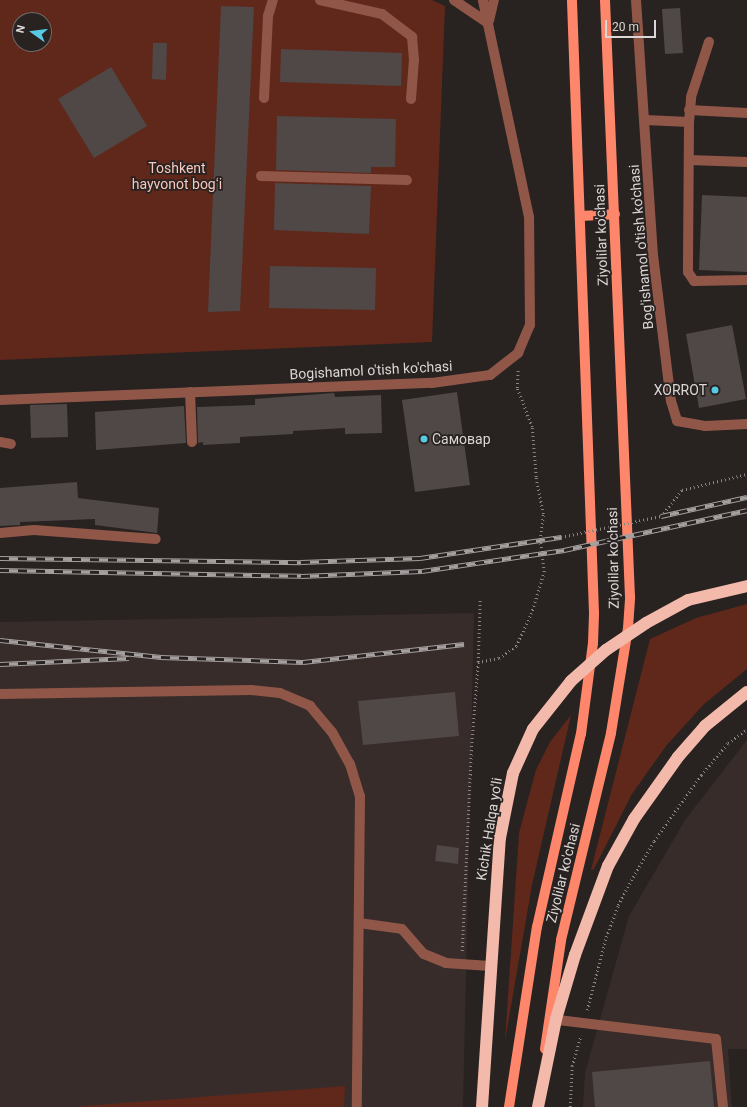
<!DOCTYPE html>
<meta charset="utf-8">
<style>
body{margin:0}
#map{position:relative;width:747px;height:1107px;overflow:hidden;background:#282221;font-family:Roboto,sans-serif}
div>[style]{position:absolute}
.built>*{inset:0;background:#372c29}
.green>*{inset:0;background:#60271b}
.building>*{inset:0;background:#4f4846}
.path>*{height:2.5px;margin-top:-1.25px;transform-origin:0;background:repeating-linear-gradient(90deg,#8a8584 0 1px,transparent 0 4px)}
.minor>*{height:10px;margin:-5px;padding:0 5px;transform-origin:5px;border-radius:5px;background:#905749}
.major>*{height:10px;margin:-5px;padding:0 5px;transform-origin:5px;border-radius:5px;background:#fe866b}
.highway>*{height:12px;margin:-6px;padding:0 6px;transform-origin:6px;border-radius:6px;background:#f3b9aa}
.rail>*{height:4.5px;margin-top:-2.25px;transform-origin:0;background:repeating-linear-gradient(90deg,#282221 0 9px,#a4a09f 0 18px);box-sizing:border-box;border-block:1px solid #a4a09f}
.path-bridge>*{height:2.5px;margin-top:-1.25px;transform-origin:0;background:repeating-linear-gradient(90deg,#8a8584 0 1px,transparent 0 4px)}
.highway-bridge>*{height:12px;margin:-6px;padding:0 6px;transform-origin:6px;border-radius:6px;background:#f3b9aa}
.dots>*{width:11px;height:11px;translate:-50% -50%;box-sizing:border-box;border:2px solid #282221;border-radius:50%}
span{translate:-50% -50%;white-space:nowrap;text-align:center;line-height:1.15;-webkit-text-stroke:3.5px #282221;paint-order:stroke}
.park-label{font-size:14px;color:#f9c7bb}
.street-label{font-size:14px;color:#dbd7d6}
.poi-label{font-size:14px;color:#dbd7d6}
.right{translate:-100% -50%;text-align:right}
.left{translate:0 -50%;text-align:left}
.north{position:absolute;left:12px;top:12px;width:40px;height:40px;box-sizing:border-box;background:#282221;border:1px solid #706a69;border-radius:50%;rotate:284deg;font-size:11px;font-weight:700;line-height:16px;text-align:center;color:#dbd7d6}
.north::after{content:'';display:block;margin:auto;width:14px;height:18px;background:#57c9e2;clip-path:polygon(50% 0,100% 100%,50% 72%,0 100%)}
.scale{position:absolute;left:605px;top:20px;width:51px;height:18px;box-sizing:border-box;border:2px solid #dbd7d6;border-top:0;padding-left:5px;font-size:12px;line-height:14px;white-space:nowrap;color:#dbd7d6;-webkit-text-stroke:3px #282221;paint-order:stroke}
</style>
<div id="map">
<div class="built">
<i style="clip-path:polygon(474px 613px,463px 1107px,0 1107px,0 622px)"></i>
<i style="clip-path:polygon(747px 740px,747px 1049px,728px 1049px,732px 1107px,583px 1107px,585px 1073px,629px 916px,685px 820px)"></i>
</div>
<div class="green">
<i style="clip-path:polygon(evenodd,0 0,432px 0,445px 6px,432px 342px,0 360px,0 0,20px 20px,44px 20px,44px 44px,20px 44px,20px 20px)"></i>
<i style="clip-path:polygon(747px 604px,747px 669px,704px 704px,666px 746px,632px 794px,594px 869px,591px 870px,650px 639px,696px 618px)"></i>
<i style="clip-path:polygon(571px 715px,532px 885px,505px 1041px,519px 833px,536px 770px,550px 742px)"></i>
<i style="clip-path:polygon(345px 1086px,344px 1107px,75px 1107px,97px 1105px)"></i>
</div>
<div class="building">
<i style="clip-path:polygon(221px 6px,254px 7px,240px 311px,208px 312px)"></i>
<i style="clip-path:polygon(680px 8px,683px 53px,665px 54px,662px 9px)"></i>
<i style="clip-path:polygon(153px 43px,167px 43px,166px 80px,152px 79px)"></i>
<i style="clip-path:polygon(281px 49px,402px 53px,401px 86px,280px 82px)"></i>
<i style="clip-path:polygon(111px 67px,147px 126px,94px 158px,58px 99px)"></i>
<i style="clip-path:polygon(277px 116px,396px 119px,395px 167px,371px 167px,371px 173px,276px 170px)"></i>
<i style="clip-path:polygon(275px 183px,371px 186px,369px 234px,274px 230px)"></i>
<i style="clip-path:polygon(702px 195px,747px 197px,747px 272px,699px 270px)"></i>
<i style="clip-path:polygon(270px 266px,376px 268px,375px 310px,269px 308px)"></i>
<i style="clip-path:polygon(732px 325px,746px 399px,699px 408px,686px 334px)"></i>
<i style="clip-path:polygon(457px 392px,470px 485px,415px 492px,402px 400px)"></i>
<i style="clip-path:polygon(334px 393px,335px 397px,381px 395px,382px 433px,345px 434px,345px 428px,293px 431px,293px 434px,240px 437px,240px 443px,203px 445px,203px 442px,198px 443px,197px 407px,255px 405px,255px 399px)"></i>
<i style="clip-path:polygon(67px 404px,68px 437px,31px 438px,30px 405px)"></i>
<i style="clip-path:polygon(184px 406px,186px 443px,96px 450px,95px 412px)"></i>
<i style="clip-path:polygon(77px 482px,78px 498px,159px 508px,157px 533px,95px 525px,95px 519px,20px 522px,20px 525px,0 526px,0 488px)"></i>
<i style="clip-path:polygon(455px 692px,459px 736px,363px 745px,358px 701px)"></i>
<i style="clip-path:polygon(437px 845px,459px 848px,458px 864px,435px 861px)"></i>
<i style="clip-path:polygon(710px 1061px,714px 1107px,595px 1107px,592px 1072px)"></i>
</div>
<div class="path">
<i style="left:661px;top:516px;width:33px;rotate:-51deg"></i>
<i style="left:682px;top:490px;width:67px;rotate:-13.8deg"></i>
<i style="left:478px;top:662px;width:63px;rotate:-88.2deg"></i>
<i style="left:462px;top:951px;width:200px;rotate:-87.4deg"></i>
<i style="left:471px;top:751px;width:89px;rotate:-85.5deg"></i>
<i style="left:478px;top:662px;width:21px;rotate:-11deg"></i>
<i style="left:499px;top:658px;width:21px;rotate:-35deg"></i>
<i style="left:516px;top:646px;width:35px;rotate:-65deg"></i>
<i style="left:531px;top:614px;width:44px;rotate:-72.8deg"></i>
<i style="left:544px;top:572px;width:32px;rotate:-97deg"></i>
<i style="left:540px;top:540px;width:26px;rotate:-83deg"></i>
<i style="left:543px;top:514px;width:38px;rotate:-101deg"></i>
<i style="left:536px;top:477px;width:50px;rotate:-94.6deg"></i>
<i style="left:532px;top:427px;width:42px;rotate:-111deg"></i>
<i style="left:517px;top:388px;width:19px;rotate:-87deg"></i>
<i style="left:587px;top:1010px;width:75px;rotate:-75.4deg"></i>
<i style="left:606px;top:937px;width:34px;rotate:-69deg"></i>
<i style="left:618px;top:905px;width:32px;rotate:-62deg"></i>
<i style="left:633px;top:877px;width:42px;rotate:-59.7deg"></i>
<i style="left:654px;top:841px;width:81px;rotate:-54.5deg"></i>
<i style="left:701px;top:775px;width:42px;rotate:-49.8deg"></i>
<i style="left:728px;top:743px;width:24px;rotate:-36deg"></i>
<i style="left:570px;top:1107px;width:41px;rotate:-87.2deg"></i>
<i style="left:572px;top:1066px;width:32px;rotate:-74deg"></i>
</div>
<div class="minor">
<i style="left:320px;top:0;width:64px;rotate:12.7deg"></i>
<i style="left:382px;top:14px;width:38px;rotate:37deg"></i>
<i style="left:412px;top:37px;width:22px;rotate:85deg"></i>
<i style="left:414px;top:59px;width:40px;rotate:94.3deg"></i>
<i style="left:454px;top:0;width:41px;rotate:34.1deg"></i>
<i style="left:636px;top:0;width:256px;rotate:86.2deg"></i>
<i style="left:653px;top:255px;width:147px;rotate:83deg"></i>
<i style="left:671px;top:401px;width:21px;rotate:73deg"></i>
<i style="left:677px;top:421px;width:28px;rotate:10deg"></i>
<i style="left:705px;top:426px;width:42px;rotate:-2.7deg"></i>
<i style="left:489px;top:21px;width:22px;rotate:-77deg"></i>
<i style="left:264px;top:98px;width:82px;rotate:-87.2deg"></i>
<i style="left:268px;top:16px;width:17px;rotate:-73deg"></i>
<i style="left:689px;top:110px;width:58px;rotate:3deg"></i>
<i style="left:645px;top:120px;width:44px;rotate:2.6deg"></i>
<i style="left:689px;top:122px;width:150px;rotate:90.4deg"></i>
<i style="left:688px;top:272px;width:11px;rotate:56deg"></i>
<i style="left:694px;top:281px;width:53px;rotate:-1.1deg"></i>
<i style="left:689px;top:122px;width:25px;rotate:-85deg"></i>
<i style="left:691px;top:97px;width:58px;rotate:-71.9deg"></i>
<i style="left:689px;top:160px;width:58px;rotate:2deg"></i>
<i style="left:261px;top:176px;width:146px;rotate:1.6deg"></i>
<i style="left:190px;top:392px;width:50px;rotate:87.7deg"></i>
<i style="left:0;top:400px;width:432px;rotate:-2.3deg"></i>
<i style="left:432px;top:383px;width:59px;rotate:-7.9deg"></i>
<i style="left:490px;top:375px;width:36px;rotate:-38deg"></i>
<i style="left:518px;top:353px;width:30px;rotate:-67deg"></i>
<i style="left:530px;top:325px;width:108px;rotate:-90.5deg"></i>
<i style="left:529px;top:217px;width:222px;rotate:-102deg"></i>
<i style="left:0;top:442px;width:11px;rotate:10deg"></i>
<i style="left:0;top:533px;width:34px;rotate:-5deg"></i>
<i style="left:34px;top:530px;width:122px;rotate:4.2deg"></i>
<i style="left:0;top:694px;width:251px;rotate:-0.9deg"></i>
<i style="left:251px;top:690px;width:29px;rotate:6deg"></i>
<i style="left:280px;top:693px;width:33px;rotate:23deg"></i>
<i style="left:310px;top:706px;width:34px;rotate:50deg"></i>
<i style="left:332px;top:732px;width:37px;rotate:61deg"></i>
<i style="left:350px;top:764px;width:34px;rotate:73deg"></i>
<i style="left:360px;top:796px;width:311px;rotate:90.6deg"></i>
<i style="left:359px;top:923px;width:43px;rotate:7.9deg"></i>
<i style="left:402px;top:929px;width:33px;rotate:49deg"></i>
<i style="left:424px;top:954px;width:24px;rotate:22deg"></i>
<i style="left:446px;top:963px;width:44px;rotate:3.9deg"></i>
<i style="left:550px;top:1019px;width:167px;rotate:6.9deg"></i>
<i style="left:716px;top:1039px;width:68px;rotate:84.1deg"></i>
</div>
<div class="major">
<i style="left:580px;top:216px;width:35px;rotate:-3deg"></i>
<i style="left:545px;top:1049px;width:110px;rotate:-81.6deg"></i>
<i style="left:561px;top:940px;width:213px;rotate:-76.4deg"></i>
<i style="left:611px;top:733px;width:106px;rotate:-80.8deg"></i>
<i style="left:628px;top:628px;width:31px;rotate:-86deg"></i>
<i style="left:630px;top:597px;width:598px;rotate:-92.4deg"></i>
<i style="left:509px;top:1107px;width:182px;rotate:-81.2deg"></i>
<i style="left:537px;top:927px;width:198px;rotate:-77.2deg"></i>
<i style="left:581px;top:734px;width:92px;rotate:-82.5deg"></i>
<i style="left:593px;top:643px;width:30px;rotate:-88deg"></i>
<i style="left:594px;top:613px;width:613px;rotate:-92.06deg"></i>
</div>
<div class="highway">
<i style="left:688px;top:600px;width:61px;rotate:-13.3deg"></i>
<i style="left:482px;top:1107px;width:270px;rotate:-86.2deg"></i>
<i style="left:500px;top:838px;width:66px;rotate:-78.7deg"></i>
<i style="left:513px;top:773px;width:48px;rotate:-65.6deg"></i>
<i style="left:538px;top:1107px;width:90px;rotate:-78.4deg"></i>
<i style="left:556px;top:1019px;width:67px;rotate:-73.5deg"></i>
<i style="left:575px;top:955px;width:95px;rotate:-69.7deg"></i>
<i style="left:608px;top:866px;width:54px;rotate:-61deg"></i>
<i style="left:634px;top:819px;width:76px;rotate:-54.6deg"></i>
<i style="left:678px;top:757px;width:41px;rotate:-48.9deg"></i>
<i style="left:705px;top:726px;width:54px;rotate:-39deg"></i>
</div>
<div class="rail">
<i style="left:661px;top:516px;width:88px;rotate:-12.5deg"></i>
<i style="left:0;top:558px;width:301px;rotate:0.8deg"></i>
<i style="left:301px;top:562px;width:57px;rotate:-2deg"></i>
<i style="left:358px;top:560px;width:62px;rotate:-1.8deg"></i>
<i style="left:420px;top:558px;width:143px;rotate:-8.5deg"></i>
<i style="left:0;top:570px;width:301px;rotate:1.1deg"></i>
<i style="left:301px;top:576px;width:121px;rotate:-2.4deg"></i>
<i style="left:422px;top:571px;width:144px;rotate:-8.4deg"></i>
<i style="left:564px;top:550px;width:187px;rotate:-12.3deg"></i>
<i style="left:0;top:640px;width:162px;rotate:6deg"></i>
<i style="left:161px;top:657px;width:142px;rotate:2deg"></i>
<i style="left:303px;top:662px;width:162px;rotate:-6.4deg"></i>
<i style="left:0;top:664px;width:129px;rotate:-2.7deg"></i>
</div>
<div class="path-bridge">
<i style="left:561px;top:537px;width:102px;rotate:-11.9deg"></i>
</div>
<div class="highway-bridge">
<i style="left:533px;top:729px;width:61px;rotate:-51.6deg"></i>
<i style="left:571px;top:681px;width:47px;rotate:-41.5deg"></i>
<i style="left:606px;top:650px;width:48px;rotate:-34deg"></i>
<i style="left:646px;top:623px;width:48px;rotate:-28.7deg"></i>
</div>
<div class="dots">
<i style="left:715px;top:390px;background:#57c9e2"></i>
<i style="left:424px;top:439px;background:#57c9e2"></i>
</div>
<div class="park-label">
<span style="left:177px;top:176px">Toshkent<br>hayvonot bogʻi</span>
</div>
<div class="street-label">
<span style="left:601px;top:235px;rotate:-92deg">Ziyolilar ko'chasi</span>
<span style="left:641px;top:247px;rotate:-95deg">Bog'ishamol o'tish ko'chasi</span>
<span style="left:371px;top:370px;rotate:-3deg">Bogishamol o'tish ko'chasi</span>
<span style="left:613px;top:558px;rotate:-91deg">Ziyolilar ko'chasi</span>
<span style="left:489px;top:829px;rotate:-81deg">Kichik Halqa yo'li</span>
<span style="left:563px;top:873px;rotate:-76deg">Ziyolilar ko'chasi</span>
</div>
<div class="poi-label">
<span class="right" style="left:707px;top:390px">XORROT</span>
<span class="left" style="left:432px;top:439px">Самовар</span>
</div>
<div class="north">N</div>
<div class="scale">20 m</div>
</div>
